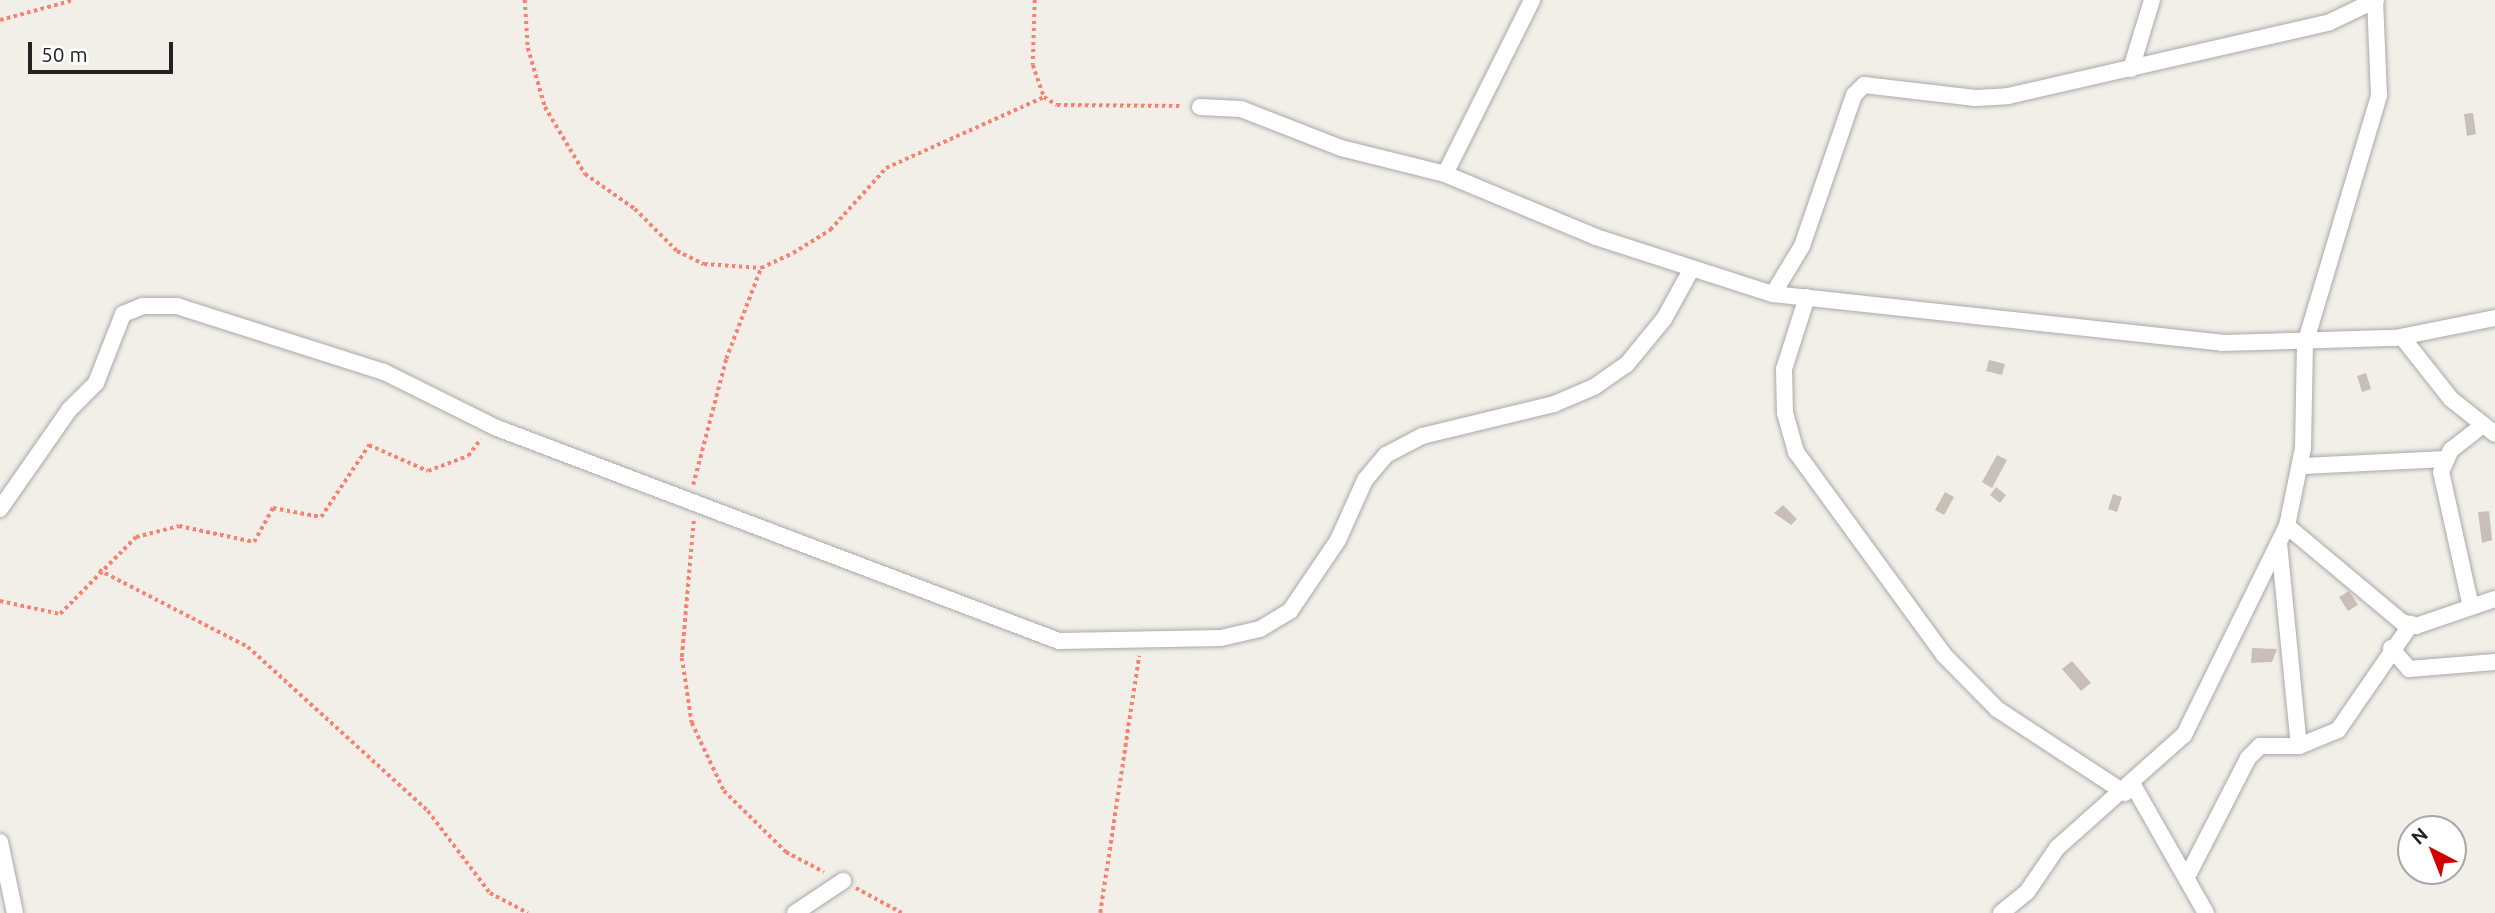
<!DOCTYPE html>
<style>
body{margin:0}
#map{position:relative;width:2495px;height:913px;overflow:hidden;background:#f2efe9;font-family:Ubuntu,sans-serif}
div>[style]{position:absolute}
.building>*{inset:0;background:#c7bfb8}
.path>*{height:3.5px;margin-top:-1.75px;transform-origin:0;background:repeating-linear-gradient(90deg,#fa8072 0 3.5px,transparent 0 7px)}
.roads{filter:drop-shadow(0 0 2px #a9a9a9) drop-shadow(0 0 2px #a9a9a9)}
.minor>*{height:16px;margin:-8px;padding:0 8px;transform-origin:8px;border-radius:8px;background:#fff}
span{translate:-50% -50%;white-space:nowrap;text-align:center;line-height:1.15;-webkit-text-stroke:5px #fff;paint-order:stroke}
.north{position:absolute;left:2397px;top:815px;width:70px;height:70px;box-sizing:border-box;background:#fff;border:2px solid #a7a7a7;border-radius:50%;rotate:318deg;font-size:19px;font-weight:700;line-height:28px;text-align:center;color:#222}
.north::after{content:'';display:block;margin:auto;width:24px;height:32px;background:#d40000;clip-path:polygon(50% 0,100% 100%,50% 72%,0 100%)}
.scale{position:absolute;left:28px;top:42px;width:145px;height:32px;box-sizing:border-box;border:4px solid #222;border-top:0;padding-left:9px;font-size:21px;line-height:24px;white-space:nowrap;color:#222;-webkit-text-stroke:5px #fff;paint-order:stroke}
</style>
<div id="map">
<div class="building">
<i style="clip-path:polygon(2473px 113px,2476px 134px,2467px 136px,2464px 114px)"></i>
<i style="clip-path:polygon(1989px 360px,2005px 364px,2002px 375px,1986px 371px)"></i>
<i style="clip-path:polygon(2366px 373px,2371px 389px,2362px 392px,2357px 376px)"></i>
<i style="clip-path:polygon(1997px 455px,2007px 460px,1992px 488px,1982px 482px)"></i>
<i style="clip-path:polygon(1996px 487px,2006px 495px,2000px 503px,1990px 495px)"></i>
<i style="clip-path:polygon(1945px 492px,1954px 497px,1944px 515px,1935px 510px)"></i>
<i style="clip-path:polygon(2113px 494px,2122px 497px,2117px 512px,2108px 509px)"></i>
<i style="clip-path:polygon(1783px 505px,1797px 519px,1791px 525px,1774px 513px)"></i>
<i style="clip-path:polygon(2489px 511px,2492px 540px,2482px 543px,2478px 512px)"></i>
<i style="clip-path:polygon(2349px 591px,2358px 605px,2348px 611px,2339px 597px)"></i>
<i style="clip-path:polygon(2252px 648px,2277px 649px,2272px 662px,2251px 663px)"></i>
<i style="clip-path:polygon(2072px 661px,2091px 683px,2081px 691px,2062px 669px)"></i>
</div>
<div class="path">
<i style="left:525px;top:0;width:48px;rotate:86.4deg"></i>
<i style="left:528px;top:48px;width:61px;rotate:73.9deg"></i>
<i style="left:545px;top:107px;width:78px;rotate:59.2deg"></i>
<i style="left:585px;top:174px;width:61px;rotate:35deg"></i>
<i style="left:635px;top:209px;width:59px;rotate:45deg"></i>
<i style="left:677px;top:251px;width:30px;rotate:26deg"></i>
<i style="left:704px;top:264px;width:57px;rotate:4deg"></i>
<i style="left:761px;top:268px;width:35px;rotate:-25deg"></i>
<i style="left:793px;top:253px;width:44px;rotate:-31.9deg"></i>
<i style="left:830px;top:230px;width:84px;rotate:-47.9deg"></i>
<i style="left:886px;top:168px;width:173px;rotate:-24.2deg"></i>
<i style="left:1035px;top:0;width:65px;rotate:91.8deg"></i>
<i style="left:1033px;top:65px;width:34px;rotate:71deg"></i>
<i style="left:1044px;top:97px;width:15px;rotate:32deg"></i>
<i style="left:1057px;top:105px;width:126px;rotate:0.5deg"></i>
<i style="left:0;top:20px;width:77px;rotate:-15.1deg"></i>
<i style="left:693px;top:485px;width:130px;rotate:-75.3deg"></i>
<i style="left:726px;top:359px;width:97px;rotate:-69deg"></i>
<i style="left:694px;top:521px;width:138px;rotate:95deg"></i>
<i style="left:682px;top:658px;width:66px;rotate:81.3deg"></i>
<i style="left:692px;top:723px;width:75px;rotate:64.8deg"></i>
<i style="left:724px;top:791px;width:87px;rotate:44.5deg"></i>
<i style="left:786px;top:852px;width:43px;rotate:27.8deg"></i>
<i style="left:99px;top:570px;width:168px;rotate:27.3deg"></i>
<i style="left:248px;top:647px;width:244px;rotate:42.3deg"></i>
<i style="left:428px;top:811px;width:103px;rotate:52.9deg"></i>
<i style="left:490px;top:893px;width:43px;rotate:27.8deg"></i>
<i style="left:0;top:601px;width:61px;rotate:12.2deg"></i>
<i style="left:60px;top:614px;width:108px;rotate:-45.4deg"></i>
<i style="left:136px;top:537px;width:44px;rotate:-14.3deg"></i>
<i style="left:179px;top:526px;width:77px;rotate:12deg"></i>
<i style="left:254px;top:542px;width:39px;rotate:-61deg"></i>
<i style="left:273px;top:508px;width:49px;rotate:10.6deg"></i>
<i style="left:321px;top:517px;width:87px;rotate:-56.3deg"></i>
<i style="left:369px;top:445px;width:64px;rotate:23.8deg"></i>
<i style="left:428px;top:471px;width:43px;rotate:-20.6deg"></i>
<i style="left:468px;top:456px;width:21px;rotate:-53deg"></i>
<i style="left:856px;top:888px;width:52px;rotate:28.5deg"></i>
<i style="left:1100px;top:913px;width:260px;rotate:-81.4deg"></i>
</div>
<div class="roads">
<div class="minor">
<i style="left:2131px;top:69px;width:72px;rotate:-73.1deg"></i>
<i style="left:1200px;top:107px;width:41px;rotate:2.8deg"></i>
<i style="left:1241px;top:109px;width:107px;rotate:21.3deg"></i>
<i style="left:1341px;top:148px;width:107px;rotate:14deg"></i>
<i style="left:1445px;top:174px;width:164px;rotate:22.6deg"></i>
<i style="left:1596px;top:237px;width:186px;rotate:17.9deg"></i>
<i style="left:1773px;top:294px;width:452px;rotate:6.2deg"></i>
<i style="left:2222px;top:343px;width:173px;rotate:-1.7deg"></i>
<i style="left:2395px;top:338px;width:102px;rotate:-11.3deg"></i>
<i style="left:1445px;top:174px;width:195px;rotate:-63.4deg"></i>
<i style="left:1773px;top:294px;width:56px;rotate:-58.9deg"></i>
<i style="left:1802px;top:246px;width:160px;rotate:-71deg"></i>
<i style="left:1854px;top:95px;width:14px;rotate:-45deg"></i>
<i style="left:1864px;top:85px;width:112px;rotate:6.7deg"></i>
<i style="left:1975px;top:98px;width:33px;rotate:-3deg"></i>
<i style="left:2008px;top:96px;width:330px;rotate:-12.9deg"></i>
<i style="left:2330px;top:22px;width:51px;rotate:-25.6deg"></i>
<i style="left:1807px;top:297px;width:76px;rotate:107.7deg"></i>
<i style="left:1784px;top:369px;width:44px;rotate:88.7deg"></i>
<i style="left:1785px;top:413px;width:41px;rotate:74.2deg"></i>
<i style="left:1796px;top:452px;width:251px;rotate:53.9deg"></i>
<i style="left:1944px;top:655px;width:76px;rotate:45.5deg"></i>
<i style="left:1997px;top:709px;width:153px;rotate:33.3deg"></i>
<i style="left:2402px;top:337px;width:79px;rotate:51.7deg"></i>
<i style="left:2451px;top:399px;width:56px;rotate:38.5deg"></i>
<i style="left:2301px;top:466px;width:142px;rotate:-2.8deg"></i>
<i style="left:0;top:509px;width:121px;rotate:-55.1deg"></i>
<i style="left:69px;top:410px;width:38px;rotate:-45deg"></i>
<i style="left:96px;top:383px;width:74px;rotate:-68.6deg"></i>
<i style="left:123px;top:314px;width:22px;rotate:-22deg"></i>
<i style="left:143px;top:306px;width:34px"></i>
<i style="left:177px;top:306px;width:217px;rotate:17.7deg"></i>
<i style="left:384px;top:372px;width:126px;rotate:26.4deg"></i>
<i style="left:497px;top:428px;width:601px;rotate:20.76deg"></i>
<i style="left:1059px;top:641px;width:162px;rotate:-1.1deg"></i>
<i style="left:1221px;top:638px;width:40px;rotate:-13deg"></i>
<i style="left:1260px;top:629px;width:35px;rotate:-31deg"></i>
<i style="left:1290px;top:611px;width:86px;rotate:-55.9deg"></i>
<i style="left:1338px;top:540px;width:66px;rotate:-65.8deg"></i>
<i style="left:1365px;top:480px;width:33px;rotate:-50deg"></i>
<i style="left:1386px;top:455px;width:41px;rotate:-27.8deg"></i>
<i style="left:1422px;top:436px;width:136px;rotate:-13.6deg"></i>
<i style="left:1554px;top:404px;width:43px;rotate:-23deg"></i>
<i style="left:1594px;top:387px;width:40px;rotate:-34.9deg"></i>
<i style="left:1627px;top:364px;width:58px;rotate:-50.6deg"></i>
<i style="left:1664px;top:319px;width:56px;rotate:-61.1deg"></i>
<i style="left:2287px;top:526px;width:150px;rotate:39.9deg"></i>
<i style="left:2402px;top:622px;width:15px;rotate:16deg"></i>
<i style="left:2416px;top:626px;width:83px;rotate:-18.9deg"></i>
<i style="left:2279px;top:543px;width:204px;rotate:84.4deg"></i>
<i style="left:2471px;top:607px;width:138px;rotate:-102.5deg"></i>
<i style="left:2441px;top:472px;width:24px;rotate:-66deg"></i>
<i style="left:2451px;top:450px;width:41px;rotate:-38deg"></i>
<i style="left:2391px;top:648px;width:28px;rotate:49deg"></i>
<i style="left:2409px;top:669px;width:86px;rotate:-4.7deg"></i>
<i style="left:2133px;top:785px;width:147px;rotate:60.3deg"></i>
<i style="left:0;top:842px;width:73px;rotate:78.1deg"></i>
<i style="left:2189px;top:873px;width:129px;rotate:-62.8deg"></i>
<i style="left:2248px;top:758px;width:17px;rotate:-45deg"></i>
<i style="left:2260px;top:746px;width:39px"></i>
<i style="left:2299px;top:746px;width:42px;rotate:-22.3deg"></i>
<i style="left:2338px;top:730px;width:129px;rotate:-55.4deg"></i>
<i style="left:795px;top:913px;width:58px;rotate:-33.7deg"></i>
<i style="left:2001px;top:913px;width:33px;rotate:-39deg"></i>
<i style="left:2027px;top:892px;width:53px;rotate:-55.7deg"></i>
<i style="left:2057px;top:848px;width:170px;rotate:-41.7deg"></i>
<i style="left:2184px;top:735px;width:233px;rotate:-63.8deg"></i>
<i style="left:2287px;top:526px;width:80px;rotate:-78.4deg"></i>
<i style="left:2303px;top:448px;width:104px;rotate:-88.9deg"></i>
<i style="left:2305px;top:344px;width:260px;rotate:-73.4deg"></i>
<i style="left:2379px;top:95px;width:95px;rotate:-92.4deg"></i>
</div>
</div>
<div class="north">N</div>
<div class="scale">50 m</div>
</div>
